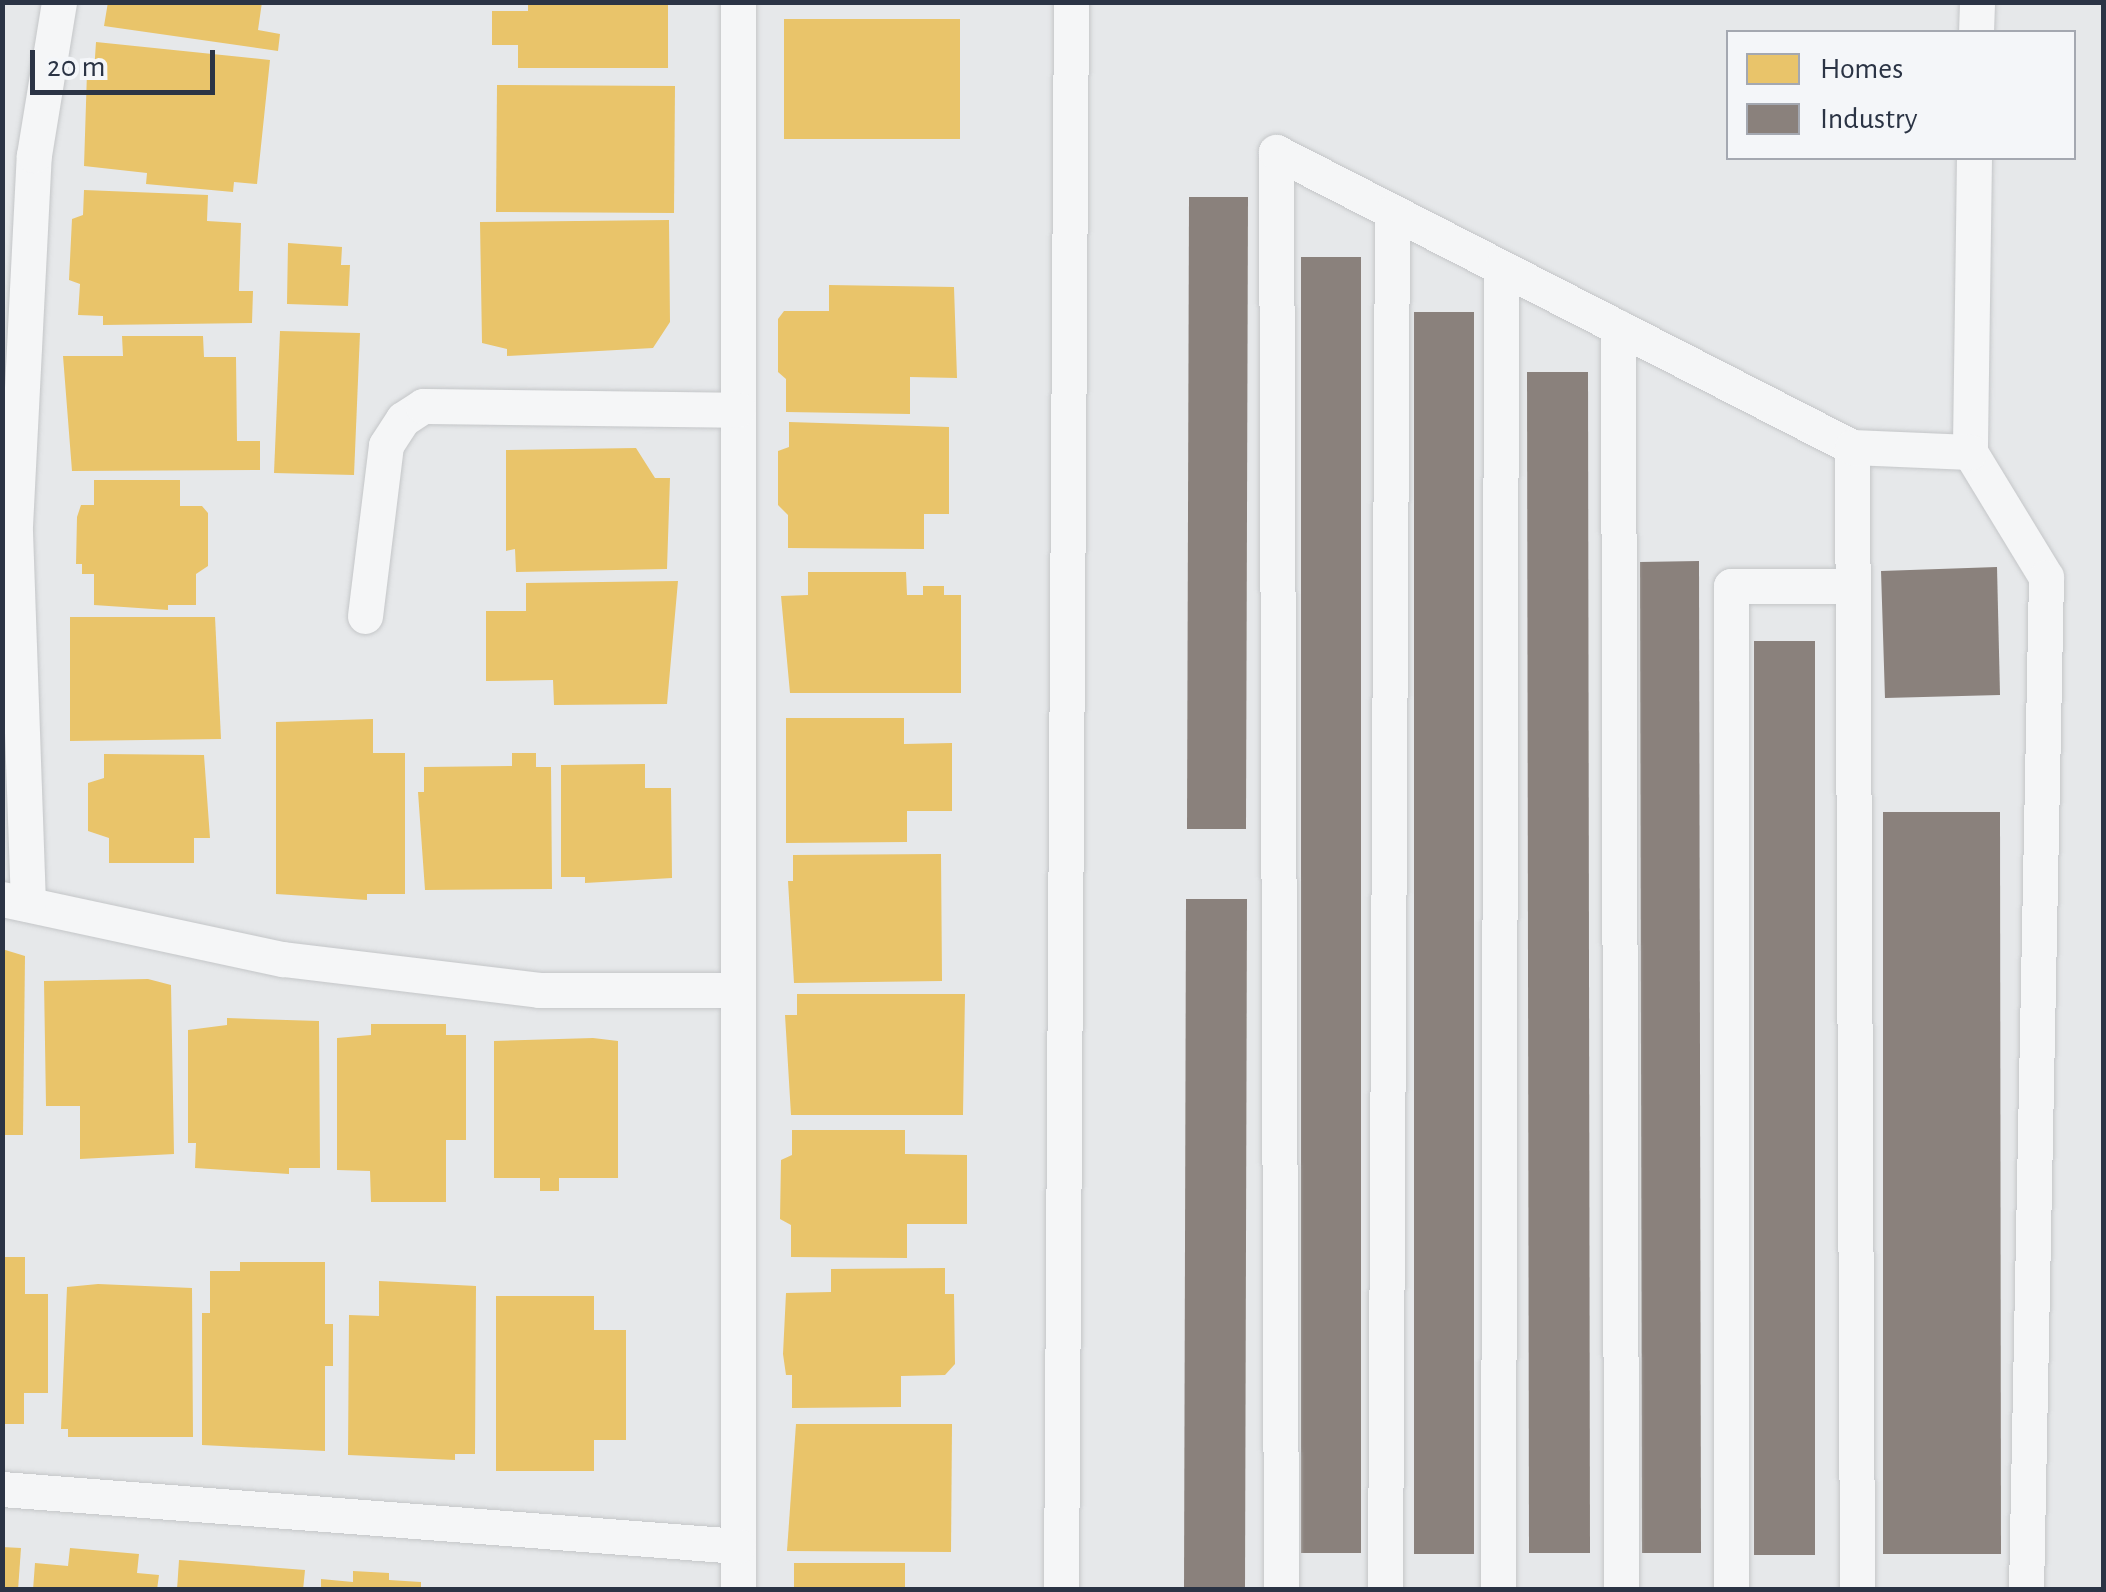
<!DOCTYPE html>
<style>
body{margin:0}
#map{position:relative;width:2106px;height:1592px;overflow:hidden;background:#e6e8ea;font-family:"Alegreya Sans",sans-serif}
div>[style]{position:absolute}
.homes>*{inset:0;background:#e9c46a}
.industry>*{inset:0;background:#8a817c}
.roads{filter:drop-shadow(0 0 2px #c4c6c8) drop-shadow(0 0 2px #c4c6c8)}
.lane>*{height:35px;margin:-17.5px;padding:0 17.5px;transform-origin:17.5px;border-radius:17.5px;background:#f5f6f7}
span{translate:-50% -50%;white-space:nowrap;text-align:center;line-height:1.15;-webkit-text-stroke:10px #f4f6f9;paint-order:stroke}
.frame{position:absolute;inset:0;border:5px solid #2b3445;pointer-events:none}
.legend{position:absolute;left:1726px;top:30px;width:350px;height:130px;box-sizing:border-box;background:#f4f6f9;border:2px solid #a4a8b1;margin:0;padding:12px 18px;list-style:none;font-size:30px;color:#2b3445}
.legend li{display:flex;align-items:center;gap:20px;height:50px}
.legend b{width:50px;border:2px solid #a4a8b1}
.scale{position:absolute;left:30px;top:50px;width:185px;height:45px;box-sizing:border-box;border:5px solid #2b3445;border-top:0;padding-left:12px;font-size:30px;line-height:35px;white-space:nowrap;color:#2b3445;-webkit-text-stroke:8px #f4f6f9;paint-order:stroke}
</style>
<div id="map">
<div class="homes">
<i style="clip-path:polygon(108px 2px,262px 2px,258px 30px,280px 34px,278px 51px,104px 26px)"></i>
<i style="clip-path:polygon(528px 2px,668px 2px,668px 68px,518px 68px,518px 45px,492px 45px,492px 11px,528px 11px)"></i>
<i style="clip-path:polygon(784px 19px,960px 19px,960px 139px,784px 139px)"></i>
<i style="clip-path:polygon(96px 42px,270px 60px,257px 184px,234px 182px,233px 192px,146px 184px,147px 173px,84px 166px,87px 72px,94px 72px)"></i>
<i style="clip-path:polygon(497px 85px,675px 86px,674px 213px,496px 212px)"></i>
<i style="clip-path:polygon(84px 190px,208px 195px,207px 221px,241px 223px,239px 291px,253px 291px,252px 323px,103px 325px,103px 316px,78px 315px,80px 284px,69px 280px,72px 219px,83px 215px)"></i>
<i style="clip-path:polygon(669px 220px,670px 322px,653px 348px,507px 356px,507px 349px,482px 343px,480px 222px)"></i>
<i style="clip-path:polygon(288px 243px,342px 247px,341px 265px,350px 265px,348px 306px,287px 304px)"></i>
<i style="clip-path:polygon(829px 285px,954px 287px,957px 378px,910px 377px,910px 414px,786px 412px,786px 379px,778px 372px,778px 319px,784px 311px,829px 311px)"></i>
<i style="clip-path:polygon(280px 331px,360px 333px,354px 475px,274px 473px)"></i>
<i style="clip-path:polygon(122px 336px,203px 336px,204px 357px,236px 357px,237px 441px,260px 441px,260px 470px,72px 471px,63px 356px,123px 356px)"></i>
<i style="clip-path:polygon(789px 422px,949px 427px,949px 514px,924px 514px,924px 549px,788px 548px,788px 515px,778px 505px,778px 451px,789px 447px)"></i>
<i style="clip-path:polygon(636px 448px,655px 478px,670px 478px,667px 569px,516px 572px,515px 549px,506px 551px,506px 450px)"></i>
<i style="clip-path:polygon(94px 480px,180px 480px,180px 506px,202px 506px,208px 513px,208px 566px,196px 574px,196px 605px,168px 605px,168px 610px,94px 605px,94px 574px,82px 574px,82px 564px,76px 564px,77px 517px,81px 505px,94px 505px)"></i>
<i style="clip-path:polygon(808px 572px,906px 572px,907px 595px,923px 595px,923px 586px,944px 586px,944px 595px,961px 595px,961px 693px,790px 693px,781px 596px,808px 595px)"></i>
<i style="clip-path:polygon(678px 581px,667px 704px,554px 705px,553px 680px,486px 681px,486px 611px,526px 611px,526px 583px)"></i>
<i style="clip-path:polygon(70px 617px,215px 617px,221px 739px,70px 741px)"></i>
<i style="clip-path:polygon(786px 718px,904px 718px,904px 744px,952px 743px,952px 811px,907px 811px,907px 842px,786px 843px)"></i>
<i style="clip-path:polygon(373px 719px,373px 753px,405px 753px,405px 894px,367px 894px,367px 900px,276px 894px,276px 722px)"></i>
<i style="clip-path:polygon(512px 753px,536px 753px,536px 767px,551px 767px,552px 889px,425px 890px,418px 792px,424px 792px,424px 767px,512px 766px)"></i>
<i style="clip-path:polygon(104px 754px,204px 755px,210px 838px,194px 838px,194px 863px,109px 863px,109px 838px,88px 831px,88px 783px,104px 778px)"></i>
<i style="clip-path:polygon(645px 764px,645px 788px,671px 788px,672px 878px,585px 883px,585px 877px,561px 877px,561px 765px)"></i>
<i style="clip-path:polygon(941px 854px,942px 981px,794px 983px,788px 881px,793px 881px,793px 855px)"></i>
<i style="clip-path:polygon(2px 949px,25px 956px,23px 1135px,2px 1135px)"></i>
<i style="clip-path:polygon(148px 979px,171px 985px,174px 1154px,80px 1159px,80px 1106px,46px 1106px,44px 981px)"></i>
<i style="clip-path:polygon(797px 994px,965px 994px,963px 1115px,791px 1115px,785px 1015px,797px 1015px)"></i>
<i style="clip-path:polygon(227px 1018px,319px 1021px,320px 1168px,289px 1168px,289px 1174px,195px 1168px,196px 1143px,188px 1143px,188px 1030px,227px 1025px)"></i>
<i style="clip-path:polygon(371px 1024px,446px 1024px,446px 1035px,466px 1035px,466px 1140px,446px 1140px,446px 1202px,371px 1202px,370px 1171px,337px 1170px,337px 1038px,371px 1035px)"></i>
<i style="clip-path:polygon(593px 1038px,618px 1041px,618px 1178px,559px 1178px,559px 1191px,540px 1191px,540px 1178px,494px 1178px,494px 1041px)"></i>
<i style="clip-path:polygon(792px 1130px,905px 1130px,905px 1154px,967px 1155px,967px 1224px,907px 1224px,907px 1258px,791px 1257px,791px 1225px,780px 1219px,781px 1160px,792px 1155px)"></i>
<i style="clip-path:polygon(2px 1257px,25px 1257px,25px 1294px,48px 1294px,48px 1393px,24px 1393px,24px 1424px,2px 1424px)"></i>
<i style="clip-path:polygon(240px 1262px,325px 1262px,325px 1324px,333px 1324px,333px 1366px,325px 1366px,325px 1451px,202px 1445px,202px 1313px,210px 1313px,210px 1271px,240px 1271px)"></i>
<i style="clip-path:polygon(945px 1268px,945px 1294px,954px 1294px,955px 1364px,945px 1375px,901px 1376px,901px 1407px,792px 1408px,792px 1375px,786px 1375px,783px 1354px,786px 1293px,831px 1292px,831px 1269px)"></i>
<i style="clip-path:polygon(379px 1281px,476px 1286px,475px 1454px,455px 1454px,455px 1460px,348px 1455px,349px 1315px,379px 1316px)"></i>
<i style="clip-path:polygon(98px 1284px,192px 1288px,193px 1437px,68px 1437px,68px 1429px,61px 1429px,67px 1287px)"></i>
<i style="clip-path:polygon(496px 1296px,594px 1296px,594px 1330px,626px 1330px,626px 1440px,594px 1440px,594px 1471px,496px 1471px)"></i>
<i style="clip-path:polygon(796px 1424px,952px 1424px,951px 1552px,787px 1551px)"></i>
<i style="clip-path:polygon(2px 1547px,21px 1548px,18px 1590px,2px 1590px)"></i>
<i style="clip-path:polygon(70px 1548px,139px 1554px,137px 1573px,159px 1575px,157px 1590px,33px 1590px,35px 1563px,68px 1566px)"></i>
<i style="clip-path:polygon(179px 1560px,305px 1570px,303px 1590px,177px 1590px)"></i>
<i style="clip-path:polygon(794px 1563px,905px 1563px,905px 1590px,794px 1590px)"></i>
<i style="clip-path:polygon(353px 1571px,389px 1573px,389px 1580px,421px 1582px,421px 1590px,321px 1590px,321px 1579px,353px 1582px)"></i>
</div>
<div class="industry">
<i style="clip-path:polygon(1189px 197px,1248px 197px,1246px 829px,1187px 829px)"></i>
<i style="clip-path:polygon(1301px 257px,1361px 257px,1361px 1553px,1301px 1553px)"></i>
<i style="clip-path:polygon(1414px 312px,1474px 312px,1474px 1554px,1414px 1554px)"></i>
<i style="clip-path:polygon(1527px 372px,1588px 372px,1590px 1553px,1529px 1553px)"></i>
<i style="clip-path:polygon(1699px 561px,1701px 1553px,1642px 1553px,1640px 562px)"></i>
<i style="clip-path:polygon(1997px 567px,2000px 695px,1885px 698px,1881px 571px)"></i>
<i style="clip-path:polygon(1754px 641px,1815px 641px,1815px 1555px,1754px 1555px)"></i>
<i style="clip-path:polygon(1883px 812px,2000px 812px,2001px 1554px,1883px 1554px)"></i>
<i style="clip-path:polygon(1186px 899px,1247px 899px,1245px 1590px,1184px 1590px)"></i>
</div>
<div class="roads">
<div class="lane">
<i style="left:738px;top:2px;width:1588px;rotate:90deg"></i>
<i style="left:1976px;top:32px;width:30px;rotate:-88deg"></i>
<i style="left:1974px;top:158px;width:294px;rotate:90.8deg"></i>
<i style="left:1970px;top:452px;width:146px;rotate:58.7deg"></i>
<i style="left:2046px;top:577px;width:1013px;rotate:91.13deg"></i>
<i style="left:1618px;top:327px;width:1263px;rotate:89.86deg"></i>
<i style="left:1852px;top:447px;width:1143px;rotate:89.75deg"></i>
<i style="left:365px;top:616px;width:172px;rotate:-83deg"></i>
<i style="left:386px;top:445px;width:31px;rotate:-57deg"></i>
<i style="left:403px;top:419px;width:24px;rotate:-33deg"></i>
<i style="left:423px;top:406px;width:315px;rotate:0.7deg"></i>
<i style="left:2px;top:899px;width:287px;rotate:12.1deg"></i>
<i style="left:283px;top:959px;width:258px;rotate:6.9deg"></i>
<i style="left:539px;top:990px;width:199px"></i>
<i style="left:28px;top:904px;width:378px;rotate:-92deg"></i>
<i style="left:15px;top:526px;width:371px;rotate:-87.1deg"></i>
<i style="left:34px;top:155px;width:155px;rotate:-80.7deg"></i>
<i style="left:2px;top:1489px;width:738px;rotate:4.43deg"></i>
<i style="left:1061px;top:1590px;width:1588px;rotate:-89.64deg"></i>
<i style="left:1281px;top:1590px;width:1438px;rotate:-90.2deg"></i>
<i style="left:1276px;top:152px;width:647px;rotate:27.12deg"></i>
<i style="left:1852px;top:447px;width:118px;rotate:2.4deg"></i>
<i style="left:1385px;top:1590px;width:1378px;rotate:-89.71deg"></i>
<i style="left:1498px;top:1590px;width:1322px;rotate:-89.87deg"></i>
<i style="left:1731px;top:1590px;width:1004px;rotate:-90deg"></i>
<i style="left:1731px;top:586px;width:121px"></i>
</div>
</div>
<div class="frame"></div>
<ul class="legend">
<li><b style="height:28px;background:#e9c46a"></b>Homes</li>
<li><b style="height:28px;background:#8a817c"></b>Industry</li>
</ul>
<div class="scale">20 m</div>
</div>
